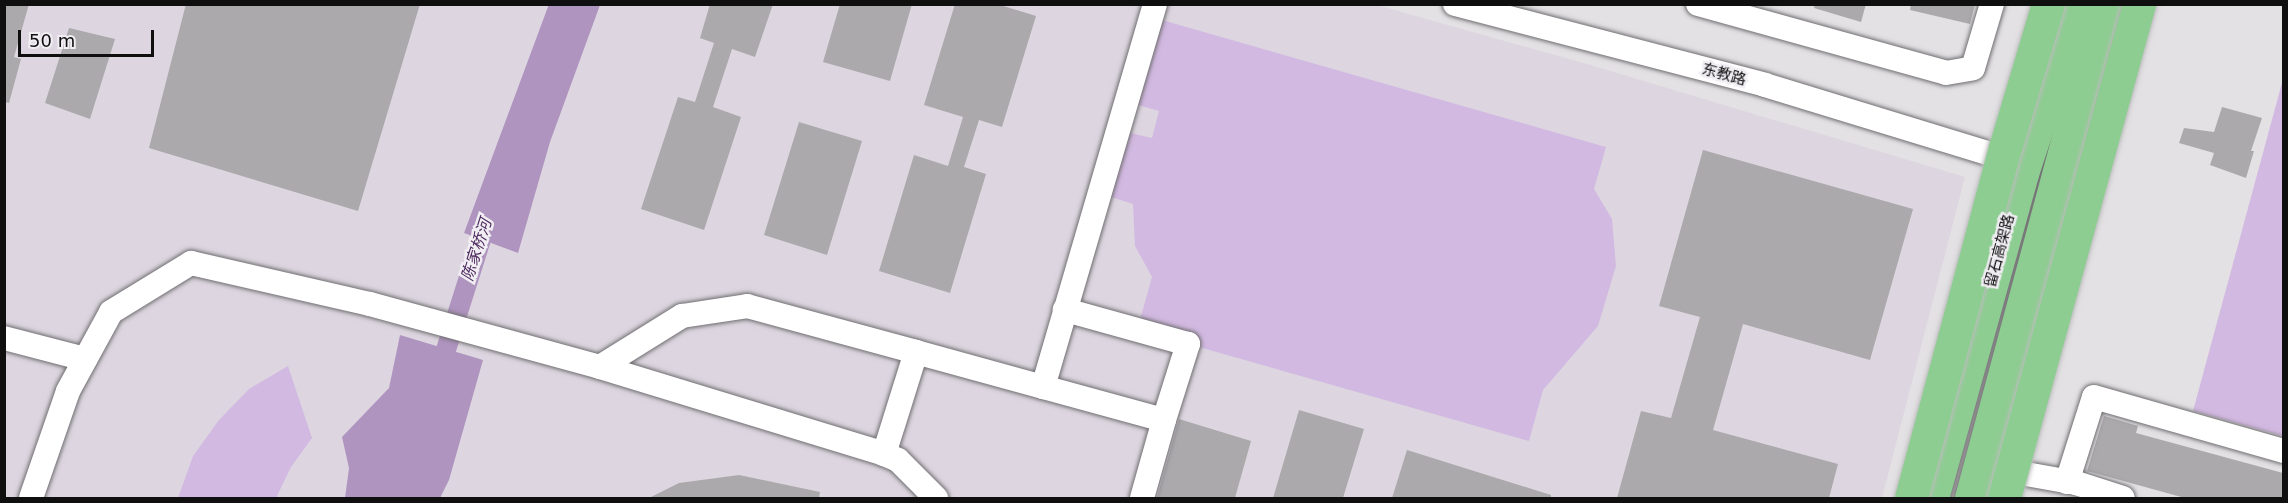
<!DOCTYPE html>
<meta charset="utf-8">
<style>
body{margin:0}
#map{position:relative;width:2288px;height:503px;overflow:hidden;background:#e3e1e4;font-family:"DejaVu Sans","Noto Sans SC",sans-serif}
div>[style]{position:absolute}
.built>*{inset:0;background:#ddd6e0}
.green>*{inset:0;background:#d2b9e1}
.water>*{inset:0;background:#af94bf}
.canal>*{height:20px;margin:-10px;padding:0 10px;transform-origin:10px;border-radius:10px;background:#af94bf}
.building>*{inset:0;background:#aba9ac}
.roads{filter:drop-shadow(0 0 2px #706e71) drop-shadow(0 0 2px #706e71)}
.minor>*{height:24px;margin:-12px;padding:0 12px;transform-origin:12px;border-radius:12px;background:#fff}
.highway>*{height:33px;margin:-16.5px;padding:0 16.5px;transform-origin:16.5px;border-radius:16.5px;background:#8ecd92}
.bridges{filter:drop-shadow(0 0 2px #bcbcbc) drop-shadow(0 0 2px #bcbcbc)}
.highway-bridge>*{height:33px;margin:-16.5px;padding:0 16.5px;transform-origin:16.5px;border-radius:16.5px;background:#8ecd92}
span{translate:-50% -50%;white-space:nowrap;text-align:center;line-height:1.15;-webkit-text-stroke:5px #f0eef2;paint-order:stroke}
.street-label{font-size:15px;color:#100f10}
.water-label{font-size:16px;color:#4e2a60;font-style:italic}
.frame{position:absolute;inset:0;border:6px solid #100f10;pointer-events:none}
.scale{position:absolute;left:18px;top:30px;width:136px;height:27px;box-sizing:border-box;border:3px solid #100f10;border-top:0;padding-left:8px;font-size:18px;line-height:21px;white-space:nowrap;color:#100f10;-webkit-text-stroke:4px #f0eef2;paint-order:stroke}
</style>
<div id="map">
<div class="built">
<i style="clip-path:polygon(4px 5px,1377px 5px,1594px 66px,1965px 177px,1882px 498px,5px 498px)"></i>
</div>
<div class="green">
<i style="clip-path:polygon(1162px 20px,1606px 147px,1594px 189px,1612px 219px,1616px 266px,1598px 326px,1543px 390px,1529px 441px,1153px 334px,1141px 316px,1152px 277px,1135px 246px,1133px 204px,1108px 196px,1126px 132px,1152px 138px,1159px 111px,1138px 105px)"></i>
<i style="clip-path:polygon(2283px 79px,2283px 436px,2193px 411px)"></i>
<i style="clip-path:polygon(288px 366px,312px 438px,291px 467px,276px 498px,178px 498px,193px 456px,219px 420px,249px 389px)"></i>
</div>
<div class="water">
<i style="clip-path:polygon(549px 4px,600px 5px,550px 142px,518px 253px,464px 233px)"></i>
<i style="clip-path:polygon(400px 335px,483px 360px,449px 480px,440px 498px,345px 498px,349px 468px,342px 437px,389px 388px)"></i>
</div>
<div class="canal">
<i style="left:438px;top:375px;width:169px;rotate:-72.4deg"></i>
</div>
<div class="building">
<i style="clip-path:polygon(4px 4px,29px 4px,14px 57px,21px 59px,9px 103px,4px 102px)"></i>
<i style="clip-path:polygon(186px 4px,420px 4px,358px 211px,149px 148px)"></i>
<i style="clip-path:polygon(710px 4px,773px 4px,755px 57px,732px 49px,713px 107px,741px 117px,704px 230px,641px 209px,678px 97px,695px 102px,714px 43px,700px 38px)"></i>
<i style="clip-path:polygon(840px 4px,912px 4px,890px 81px,823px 62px)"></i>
<i style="clip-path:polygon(955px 4px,997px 4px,1036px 16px,1002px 127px,979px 120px,964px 167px,986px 174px,950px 293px,879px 271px,914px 155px,948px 166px,963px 117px,924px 105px)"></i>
<i style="clip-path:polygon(1815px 4px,1866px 4px,1861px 22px,1814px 8px)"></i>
<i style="clip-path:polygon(1911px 4px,1975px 4px,1970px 24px,1910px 10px)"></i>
<i style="clip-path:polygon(69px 28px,115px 39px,90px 119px,45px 103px)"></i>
<i style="clip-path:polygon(2222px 107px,2262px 118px,2251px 151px,2254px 151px,2246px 178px,2210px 165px,2214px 153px,2179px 143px,2184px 128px,2214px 132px)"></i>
<i style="clip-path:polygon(799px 122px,862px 141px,827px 255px,764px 235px)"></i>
<i style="clip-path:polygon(1703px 150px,1913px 209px,1870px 360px,1743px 324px,1713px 430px,1838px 464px,1829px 498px,1617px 498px,1641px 411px,1671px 418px,1700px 317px,1659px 306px)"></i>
<i style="clip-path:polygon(1299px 410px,1364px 429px,1343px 498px,1273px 498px)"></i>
<i style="clip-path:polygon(2104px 416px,2138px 426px,2136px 433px,2283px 473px,2283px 498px,2185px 498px,2087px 471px)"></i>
<i style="clip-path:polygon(1179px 419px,1251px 441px,1235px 498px,1157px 498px)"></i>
<i style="clip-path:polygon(1407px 450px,1551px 495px,1551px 498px,1392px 498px)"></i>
<i style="clip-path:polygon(739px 475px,820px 492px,819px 498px,649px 498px,679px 483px)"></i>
</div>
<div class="roads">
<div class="minor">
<i style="left:1455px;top:4px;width:320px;rotate:14.6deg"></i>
<i style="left:1765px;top:85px;width:236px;rotate:17deg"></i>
<i style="left:1698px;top:4px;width:257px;rotate:15.5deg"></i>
<i style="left:1946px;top:73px;width:27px;rotate:-10deg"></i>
<i style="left:1973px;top:68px;width:67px;rotate:-73.5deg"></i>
<i style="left:4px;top:338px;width:84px;rotate:14.5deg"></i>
<i style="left:916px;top:352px;width:132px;rotate:15.4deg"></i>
<i style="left:1043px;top:387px;width:399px;rotate:-73.7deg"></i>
<i style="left:600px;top:367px;width:97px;rotate:-31.9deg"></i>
<i style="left:682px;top:316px;width:66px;rotate:-8.7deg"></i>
<i style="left:747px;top:306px;width:175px;rotate:15.2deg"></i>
<i style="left:916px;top:352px;width:107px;rotate:107.4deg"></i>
<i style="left:1043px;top:387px;width:125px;rotate:15.3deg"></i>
<i style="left:1164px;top:420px;width:80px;rotate:-72.5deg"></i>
<i style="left:1188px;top:344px;width:128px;rotate:-164.5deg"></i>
<i style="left:2026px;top:474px;width:51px;rotate:10.2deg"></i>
<i style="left:2076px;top:483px;width:49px;rotate:17.7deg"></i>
<i style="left:2067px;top:482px;width:89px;rotate:-72.4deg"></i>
<i style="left:2094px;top:397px;width:198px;rotate:15.9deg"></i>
<i style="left:31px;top:498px;width:113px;rotate:-70.9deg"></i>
<i style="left:68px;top:391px;width:90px;rotate:-61.4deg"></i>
<i style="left:111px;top:312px;width:94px;rotate:-31.5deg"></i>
<i style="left:191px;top:263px;width:184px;rotate:12.9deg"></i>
<i style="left:370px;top:304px;width:238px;rotate:15.3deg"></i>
<i style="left:600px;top:367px;width:297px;rotate:17deg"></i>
<i style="left:884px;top:454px;width:15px;rotate:23deg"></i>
<i style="left:898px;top:460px;width:54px;rotate:45deg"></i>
<i style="left:1142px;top:498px;width:81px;rotate:-74.2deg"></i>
</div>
<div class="highway">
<i style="left:1932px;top:498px;width:337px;rotate:-74.5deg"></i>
<i style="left:2022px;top:173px;width:102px;rotate:-71.7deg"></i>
<i style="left:2054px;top:76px;width:75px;rotate:-74.5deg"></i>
<i style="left:1971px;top:498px;width:512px;rotate:-74.93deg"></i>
</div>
</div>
<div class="bridges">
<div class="highway-bridge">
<i style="left:1911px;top:498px;width:362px;rotate:-75deg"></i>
<i style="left:2005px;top:148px;width:150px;rotate:-73.4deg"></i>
<i style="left:2004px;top:498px;width:512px;rotate:-74.72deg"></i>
</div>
</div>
<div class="street-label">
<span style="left:1724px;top:75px;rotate:15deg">东教路</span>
<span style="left:2000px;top:251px;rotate:-75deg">留石高架路</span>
</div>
<div class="water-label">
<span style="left:477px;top:250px;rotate:-72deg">陈家桥河</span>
</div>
<div class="frame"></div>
<div class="scale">50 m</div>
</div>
